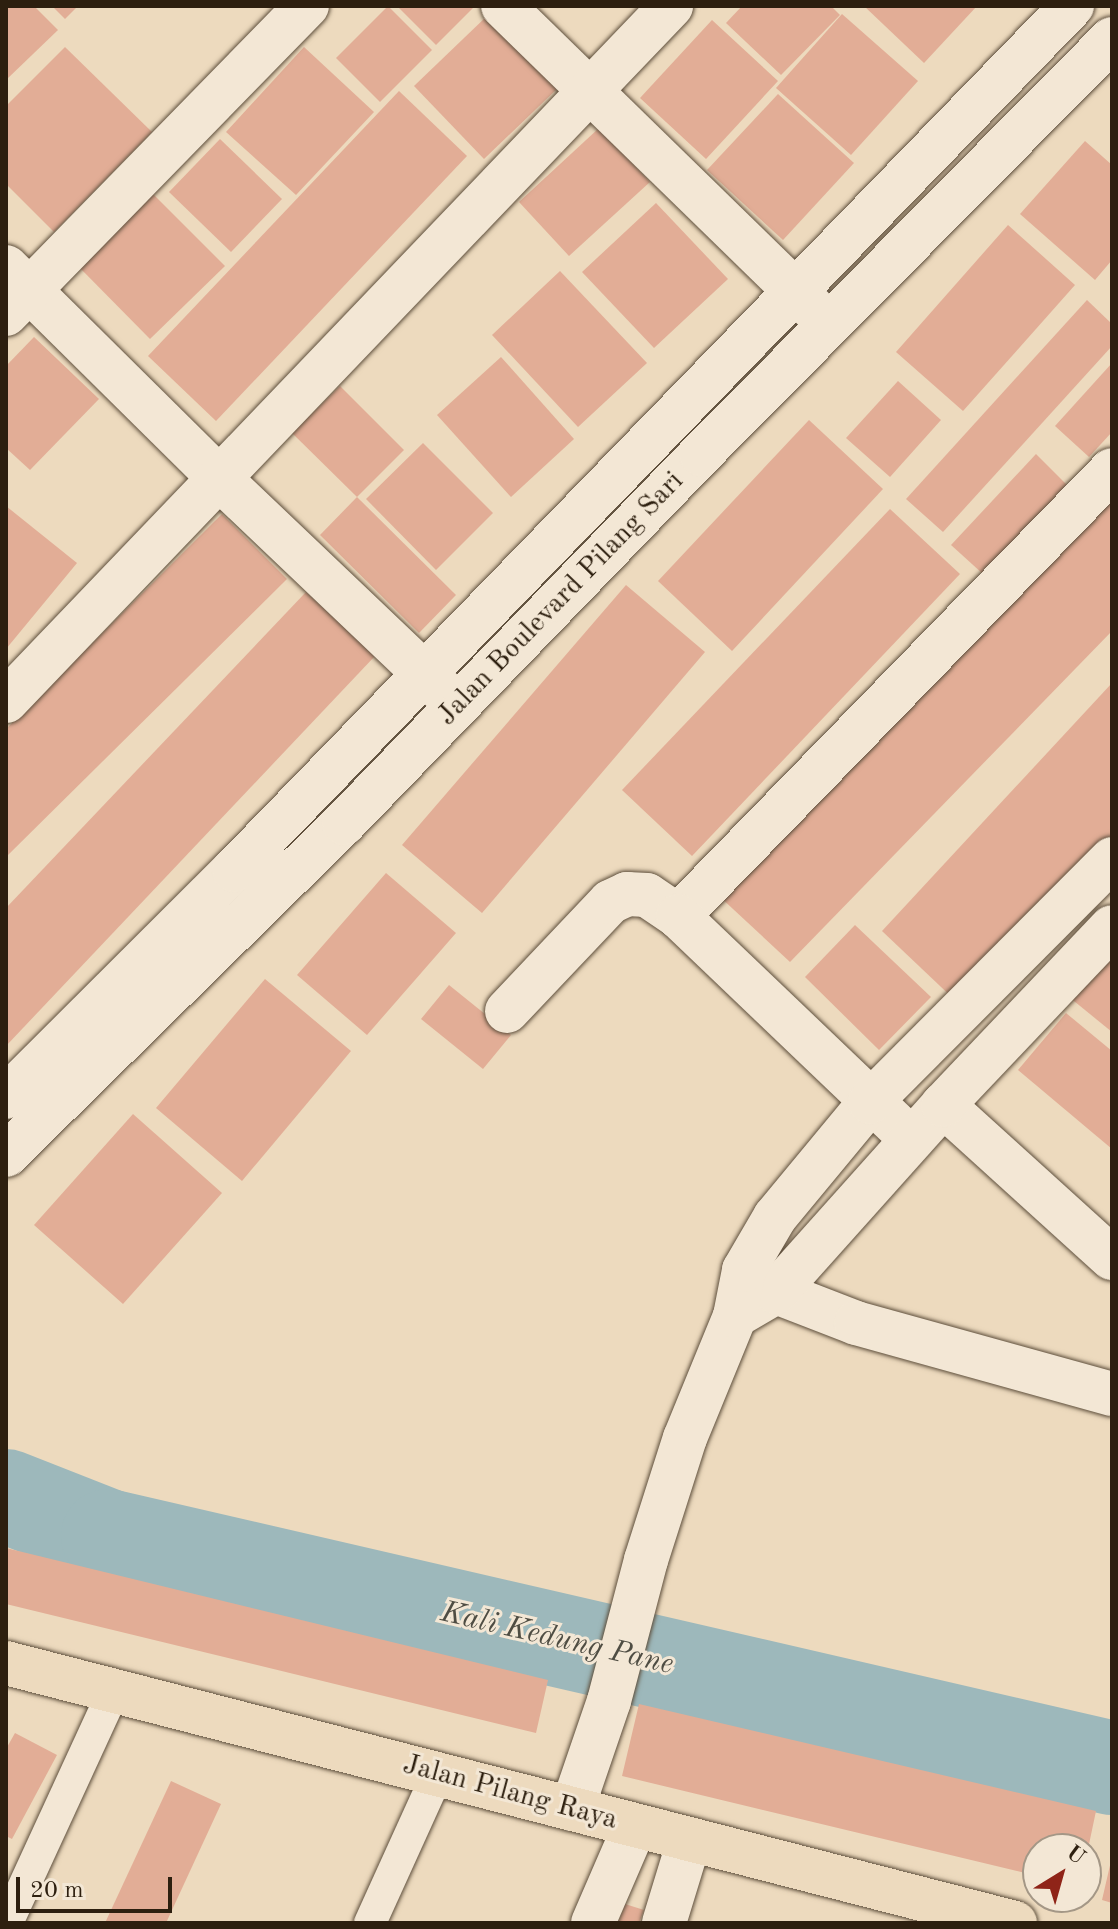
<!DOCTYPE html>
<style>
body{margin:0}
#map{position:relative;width:1118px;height:1929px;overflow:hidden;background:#eddabe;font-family:"Old Standard TT",serif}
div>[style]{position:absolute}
.river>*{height:94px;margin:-47px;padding:0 47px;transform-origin:47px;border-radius:47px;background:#9db8bb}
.building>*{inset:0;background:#e2ad96}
.roads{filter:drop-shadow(0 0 2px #5d4e3b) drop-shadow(0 0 2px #5d4e3b)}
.lane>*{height:32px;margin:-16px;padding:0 16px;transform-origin:16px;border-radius:16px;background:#f3e7d5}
.street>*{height:44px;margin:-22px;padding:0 22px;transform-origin:22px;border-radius:22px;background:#f3e7d5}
.highway>*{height:44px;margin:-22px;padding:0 22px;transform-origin:22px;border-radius:22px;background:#eddabe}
span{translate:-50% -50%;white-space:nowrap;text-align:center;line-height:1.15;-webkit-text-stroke:6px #f3e7d5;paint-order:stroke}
.street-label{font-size:28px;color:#2d1f0f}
.water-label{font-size:30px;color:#4f4d43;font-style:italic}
.frame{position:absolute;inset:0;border:8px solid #2d1f0f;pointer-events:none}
.north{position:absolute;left:1022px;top:1833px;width:80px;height:80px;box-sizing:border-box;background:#f3e7d5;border:2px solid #a49786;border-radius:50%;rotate:37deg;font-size:22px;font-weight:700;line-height:32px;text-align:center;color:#2d1f0f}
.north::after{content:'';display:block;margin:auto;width:28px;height:36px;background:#8f2418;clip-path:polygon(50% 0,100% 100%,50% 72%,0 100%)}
.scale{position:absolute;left:16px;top:1877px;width:156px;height:36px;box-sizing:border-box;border:4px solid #2d1f0f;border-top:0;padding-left:10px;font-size:24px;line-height:28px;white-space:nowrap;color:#2d1f0f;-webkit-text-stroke:6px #f3e7d5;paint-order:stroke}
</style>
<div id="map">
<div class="river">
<i style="left:6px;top:1496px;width:110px;rotate:21.4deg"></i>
<i style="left:108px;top:1536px;width:1030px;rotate:13.01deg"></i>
</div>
<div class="building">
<i style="clip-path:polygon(6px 6px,34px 6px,58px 30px,6px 80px)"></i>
<i style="clip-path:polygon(52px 6px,78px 6px,65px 19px)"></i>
<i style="clip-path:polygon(388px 6px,432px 50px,380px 102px,336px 58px)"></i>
<i style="clip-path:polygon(397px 6px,475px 6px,436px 45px)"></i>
<i style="clip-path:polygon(742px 6px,831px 6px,840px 15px,781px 75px,726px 23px)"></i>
<i style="clip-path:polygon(864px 6px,977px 6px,924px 63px)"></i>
<i style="clip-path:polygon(842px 14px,918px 81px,851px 155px,776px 88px)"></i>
<i style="clip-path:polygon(488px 15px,558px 88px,484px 159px,414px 86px)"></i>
<i style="clip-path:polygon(712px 20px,778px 81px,706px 159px,640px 98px)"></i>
<i style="clip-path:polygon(65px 47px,152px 132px,54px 232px,6px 184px,6px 106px)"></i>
<i style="clip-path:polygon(304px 47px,374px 112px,296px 195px,226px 132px)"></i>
<i style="clip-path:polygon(399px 91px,467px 156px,216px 421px,148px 356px)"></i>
<i style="clip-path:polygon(778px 94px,854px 163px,783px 240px,707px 170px)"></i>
<i style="clip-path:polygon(599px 128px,650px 182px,569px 256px,519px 202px)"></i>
<i style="clip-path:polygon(220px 139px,282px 199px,231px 252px,169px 192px)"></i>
<i style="clip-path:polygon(1085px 141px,1112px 165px,1112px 260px,1095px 280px,1020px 214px)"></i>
<i style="clip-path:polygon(151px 192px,225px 266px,150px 339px,77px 265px)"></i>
<i style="clip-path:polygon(656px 203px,728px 279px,654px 348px,582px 272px)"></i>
<i style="clip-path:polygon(1008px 225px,1075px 285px,963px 411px,896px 352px)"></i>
<i style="clip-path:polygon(560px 271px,647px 363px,578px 427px,492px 335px)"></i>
<i style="clip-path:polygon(1087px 300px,1112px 324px,1112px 346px,943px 532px,906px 499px)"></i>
<i style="clip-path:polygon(34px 337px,99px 399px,30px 470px,6px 448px,6px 366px)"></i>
<i style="clip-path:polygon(501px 357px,574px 439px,511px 497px,437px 415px)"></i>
<i style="clip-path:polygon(1112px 363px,1112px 432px,1089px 457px,1055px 426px)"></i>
<i style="clip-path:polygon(898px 381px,941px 420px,890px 477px,846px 438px)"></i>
<i style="clip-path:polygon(340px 386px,404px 450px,357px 497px,292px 433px)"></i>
<i style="clip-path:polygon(809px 420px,883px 489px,732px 651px,658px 581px)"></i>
<i style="clip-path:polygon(423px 443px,493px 513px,436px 570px,366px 499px)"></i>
<i style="clip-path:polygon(1036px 454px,1067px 485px,983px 574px,951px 545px)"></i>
<i style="clip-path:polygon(1112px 493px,1112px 631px,790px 962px,719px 896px)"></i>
<i style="clip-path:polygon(357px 497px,456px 595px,419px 633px,320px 535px)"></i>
<i style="clip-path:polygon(6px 506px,77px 563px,6px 649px)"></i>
<i style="clip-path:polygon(890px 509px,960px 574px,692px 856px,622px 790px)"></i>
<i style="clip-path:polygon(222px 514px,287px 579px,6px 857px,6px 729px)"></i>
<i style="clip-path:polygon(626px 585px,705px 652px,482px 913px,402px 845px)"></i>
<i style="clip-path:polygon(306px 592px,375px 656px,6px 1046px,6px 908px)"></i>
<i style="clip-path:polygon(1112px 683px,1112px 839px,959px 1004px,882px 931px)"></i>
<i style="clip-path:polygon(386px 873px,456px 933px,367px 1035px,297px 975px)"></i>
<i style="clip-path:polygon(855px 925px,931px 997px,879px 1050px,805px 977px)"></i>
<i style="clip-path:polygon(1112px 945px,1112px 1032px,1069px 997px)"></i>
<i style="clip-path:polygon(265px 979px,351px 1051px,242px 1181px,156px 1108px)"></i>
<i style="clip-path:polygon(449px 985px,511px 1035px,483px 1069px,421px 1019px)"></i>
<i style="clip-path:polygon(1066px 1013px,1112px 1051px,1112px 1149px,1018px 1070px)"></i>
<i style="clip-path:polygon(133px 1114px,222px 1193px,123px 1304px,34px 1225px)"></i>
<i style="clip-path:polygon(6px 1548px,548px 1680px,536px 1733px,6px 1604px)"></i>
<i style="clip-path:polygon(639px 1704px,1096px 1811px,1088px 1849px,1038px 1849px,1038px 1876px,622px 1776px)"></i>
<i style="clip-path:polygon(15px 1733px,57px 1755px,12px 1839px,6px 1836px,6px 1749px)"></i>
<i style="clip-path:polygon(171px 1781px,221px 1804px,166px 1923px,105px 1923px)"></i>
<i style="clip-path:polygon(1111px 1861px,1112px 1861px,1112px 1903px,1102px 1900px)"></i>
<i style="clip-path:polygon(625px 1904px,644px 1910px,639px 1923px,618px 1923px)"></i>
</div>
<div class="roads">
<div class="lane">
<i style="left:7px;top:1923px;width:256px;rotate:-65.3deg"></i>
<i style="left:370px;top:1923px;width:165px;rotate:-65.6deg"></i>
</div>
<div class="street">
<i style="left:503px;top:6px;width:433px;rotate:44.3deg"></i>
<i style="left:6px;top:267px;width:301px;rotate:44.7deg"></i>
<i style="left:220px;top:479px;width:308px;rotate:43.6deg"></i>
<i style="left:6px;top:314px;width:431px;rotate:-45.7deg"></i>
<i style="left:6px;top:701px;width:962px;rotate:-46.26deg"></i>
<i style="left:678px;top:916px;width:622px;rotate:-45.78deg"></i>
<i style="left:507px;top:1011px;width:150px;rotate:-46.6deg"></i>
<i style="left:610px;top:902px;width:19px;rotate:-25deg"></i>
<i style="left:627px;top:894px;width:20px;rotate:3deg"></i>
<i style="left:647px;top:895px;width:37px;rotate:34deg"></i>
<i style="left:678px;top:916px;width:323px;rotate:43.7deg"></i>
<i style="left:6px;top:1097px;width:322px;rotate:-44.9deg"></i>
<i style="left:234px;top:870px;width:1204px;rotate:-45.88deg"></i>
<i style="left:943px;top:1105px;width:228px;rotate:42.2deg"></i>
<i style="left:6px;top:1155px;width:474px;rotate:-44.5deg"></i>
<i style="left:344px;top:823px;width:513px;rotate:-45.95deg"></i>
<i style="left:701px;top:454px;width:584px;rotate:-45.28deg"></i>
<i style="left:753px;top:1276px;width:28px;rotate:35deg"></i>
<i style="left:776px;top:1292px;width:86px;rotate:21.2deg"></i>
<i style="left:856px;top:1323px;width:266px;rotate:15.5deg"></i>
<i style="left:735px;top:1316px;width:48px;rotate:-30.3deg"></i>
<i style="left:776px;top:1292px;width:251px;rotate:-48.2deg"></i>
<i style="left:943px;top:1105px;width:245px;rotate:-46.5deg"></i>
<i style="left:572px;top:1809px;width:114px;rotate:-71.1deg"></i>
<i style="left:609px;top:1701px;width:146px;rotate:-75.3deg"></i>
<i style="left:646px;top:1560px;width:128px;rotate:-72.3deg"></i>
<i style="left:685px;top:1438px;width:132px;rotate:-67.7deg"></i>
<i style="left:735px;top:1316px;width:47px;rotate:-78.9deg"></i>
<i style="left:744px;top:1270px;width:61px;rotate:-59.7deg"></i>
<i style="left:775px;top:1217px;width:149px;rotate:-50.4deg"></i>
<i style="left:870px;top:1102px;width:343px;rotate:-45.1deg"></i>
<i style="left:593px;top:1923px;width:106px;rotate:-66.6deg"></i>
<i style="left:664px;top:1923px;width:86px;rotate:-73deg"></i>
</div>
<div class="highway">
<i style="left:6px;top:1663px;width:1042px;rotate:14.45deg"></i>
</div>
</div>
<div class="street-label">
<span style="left:561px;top:599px;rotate:-46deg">Jalan Boulevard Pilang Sari</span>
<span style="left:510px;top:1793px;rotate:15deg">Jalan Pilang Raya</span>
</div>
<div class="water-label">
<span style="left:557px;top:1639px;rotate:13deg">Kali Kedung Pane</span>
</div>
<div class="frame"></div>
<div class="north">U</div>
<div class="scale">20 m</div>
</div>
